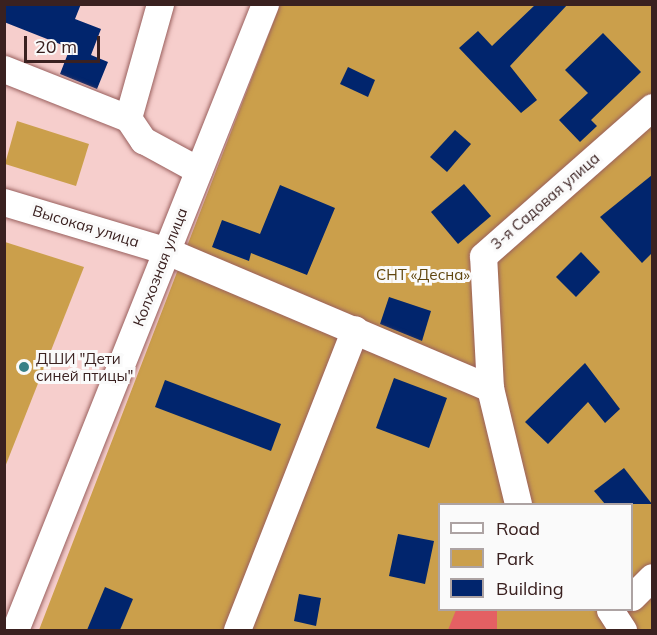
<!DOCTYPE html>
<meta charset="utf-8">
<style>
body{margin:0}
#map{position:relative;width:657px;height:635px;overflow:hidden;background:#f6cecc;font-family:Mulish,sans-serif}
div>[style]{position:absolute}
.green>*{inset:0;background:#cb9f4b}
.water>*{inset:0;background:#e46063}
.building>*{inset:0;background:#01256d}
.roads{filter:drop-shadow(0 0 2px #995f5d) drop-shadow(0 0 2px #995f5d)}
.minor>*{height:27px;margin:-13.5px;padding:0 13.5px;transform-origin:13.5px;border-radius:13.5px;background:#fff}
.dots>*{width:16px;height:16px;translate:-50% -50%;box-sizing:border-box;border:3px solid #fafafa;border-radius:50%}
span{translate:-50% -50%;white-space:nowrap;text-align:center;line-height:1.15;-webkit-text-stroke:6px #fafafa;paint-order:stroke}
.street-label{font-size:15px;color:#3a2120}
.park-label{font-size:15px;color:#5f450d}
.poi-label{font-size:15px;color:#3a2120}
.left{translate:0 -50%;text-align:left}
.frame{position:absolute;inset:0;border:6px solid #3a2120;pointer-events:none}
.legend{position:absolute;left:438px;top:503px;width:195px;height:108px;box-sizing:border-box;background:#fafafa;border:2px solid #ada3a3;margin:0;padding:8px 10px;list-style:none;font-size:18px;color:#3a2120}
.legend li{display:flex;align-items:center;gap:12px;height:30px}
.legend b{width:30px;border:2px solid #ada3a3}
.scale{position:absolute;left:24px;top:36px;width:76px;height:27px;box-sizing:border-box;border:3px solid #3a2120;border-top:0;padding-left:8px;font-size:18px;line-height:21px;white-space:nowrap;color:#3a2120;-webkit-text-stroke:4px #fafafa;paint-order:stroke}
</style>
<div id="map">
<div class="green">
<i style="clip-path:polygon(evenodd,280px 5px,652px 5px,652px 630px,39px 630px,280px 5px,440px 504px,632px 504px,632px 610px,440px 610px,440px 504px)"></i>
<i style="clip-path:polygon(17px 121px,89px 144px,76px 186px,5px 164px)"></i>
<i style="clip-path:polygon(5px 242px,84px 267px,5px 467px,4px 242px)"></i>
</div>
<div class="water">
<i style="clip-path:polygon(456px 610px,497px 610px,497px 630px,448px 630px)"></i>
</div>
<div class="building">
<i style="clip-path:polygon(4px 4px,81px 4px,75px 19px,101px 29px,91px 55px,108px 62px,97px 89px,60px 74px,70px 48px,4px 22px)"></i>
<i style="clip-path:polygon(536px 4px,568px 4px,510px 66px,537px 100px,521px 113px,459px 48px,478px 31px,492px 46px)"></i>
<i style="clip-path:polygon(603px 33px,641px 72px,591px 120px,597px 126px,580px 142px,559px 120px,588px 93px,565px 70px)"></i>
<i style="clip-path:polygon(348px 67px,375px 80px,368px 97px,340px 84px)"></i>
<i style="clip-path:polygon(455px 130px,471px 144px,447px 172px,430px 157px)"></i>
<i style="clip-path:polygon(652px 175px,652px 253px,642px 263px,600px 217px)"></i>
<i style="clip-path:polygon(464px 184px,491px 216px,458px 244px,431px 212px)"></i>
<i style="clip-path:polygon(280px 185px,335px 208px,307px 275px,251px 253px,249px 261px,212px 247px,222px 220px,260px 234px)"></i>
<i style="clip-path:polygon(581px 252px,600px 272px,576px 297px,556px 277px)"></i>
<i style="clip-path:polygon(389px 297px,431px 311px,422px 341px,380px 324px)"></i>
<i style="clip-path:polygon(585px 363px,620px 409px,605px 423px,588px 402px,548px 444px,525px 422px)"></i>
<i style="clip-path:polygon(394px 378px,447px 398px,429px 448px,376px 428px)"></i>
<i style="clip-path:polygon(165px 380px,281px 424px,271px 451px,155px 407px)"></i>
<i style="clip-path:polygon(624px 468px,652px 504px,605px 504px,594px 491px)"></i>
<i style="clip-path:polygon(398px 534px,434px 541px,425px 584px,389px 576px)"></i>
<i style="clip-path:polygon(105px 587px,133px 599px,120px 630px,87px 630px)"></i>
<i style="clip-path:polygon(299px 594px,321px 598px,316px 626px,294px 621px)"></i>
</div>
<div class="roads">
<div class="minor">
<i style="left:160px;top:4px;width:118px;rotate:105.7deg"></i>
<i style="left:128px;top:118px;width:27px;rotate:56deg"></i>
<i style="left:143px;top:140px;width:63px;rotate:28.6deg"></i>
<i style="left:4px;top:69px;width:133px;rotate:21.6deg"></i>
<i style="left:4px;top:202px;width:170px;rotate:16.7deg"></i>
<i style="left:167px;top:251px;width:351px;rotate:23deg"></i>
<i style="left:490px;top:388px;width:119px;rotate:76.4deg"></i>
<i style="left:490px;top:388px;width:132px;rotate:-93deg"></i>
<i style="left:483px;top:256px;width:225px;rotate:-41.4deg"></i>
<i style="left:632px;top:597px;width:28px;rotate:-45deg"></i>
<i style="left:610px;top:610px;width:24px;rotate:57deg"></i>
<i style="left:15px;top:630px;width:674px;rotate:-68.23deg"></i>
<i style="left:237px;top:630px;width:323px;rotate:-68.6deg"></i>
</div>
</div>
<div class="dots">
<i style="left:24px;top:367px;background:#398186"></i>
</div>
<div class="street-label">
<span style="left:545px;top:201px;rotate:-41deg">3-я Садовая улица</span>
<span style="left:86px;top:226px;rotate:17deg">Высокая улица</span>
<span style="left:160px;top:267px;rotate:-69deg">Колхозная улица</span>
</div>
<div class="park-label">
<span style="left:423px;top:275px">СНТ «Десна»</span>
</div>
<div class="poi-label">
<span class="left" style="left:36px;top:367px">ДШИ "Дети<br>синей птицы"</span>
</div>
<div class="frame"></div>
<ul class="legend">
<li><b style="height:8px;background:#fff"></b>Road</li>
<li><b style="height:16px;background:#cb9f4b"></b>Park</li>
<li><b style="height:16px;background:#01256d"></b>Building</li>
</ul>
<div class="scale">20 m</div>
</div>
